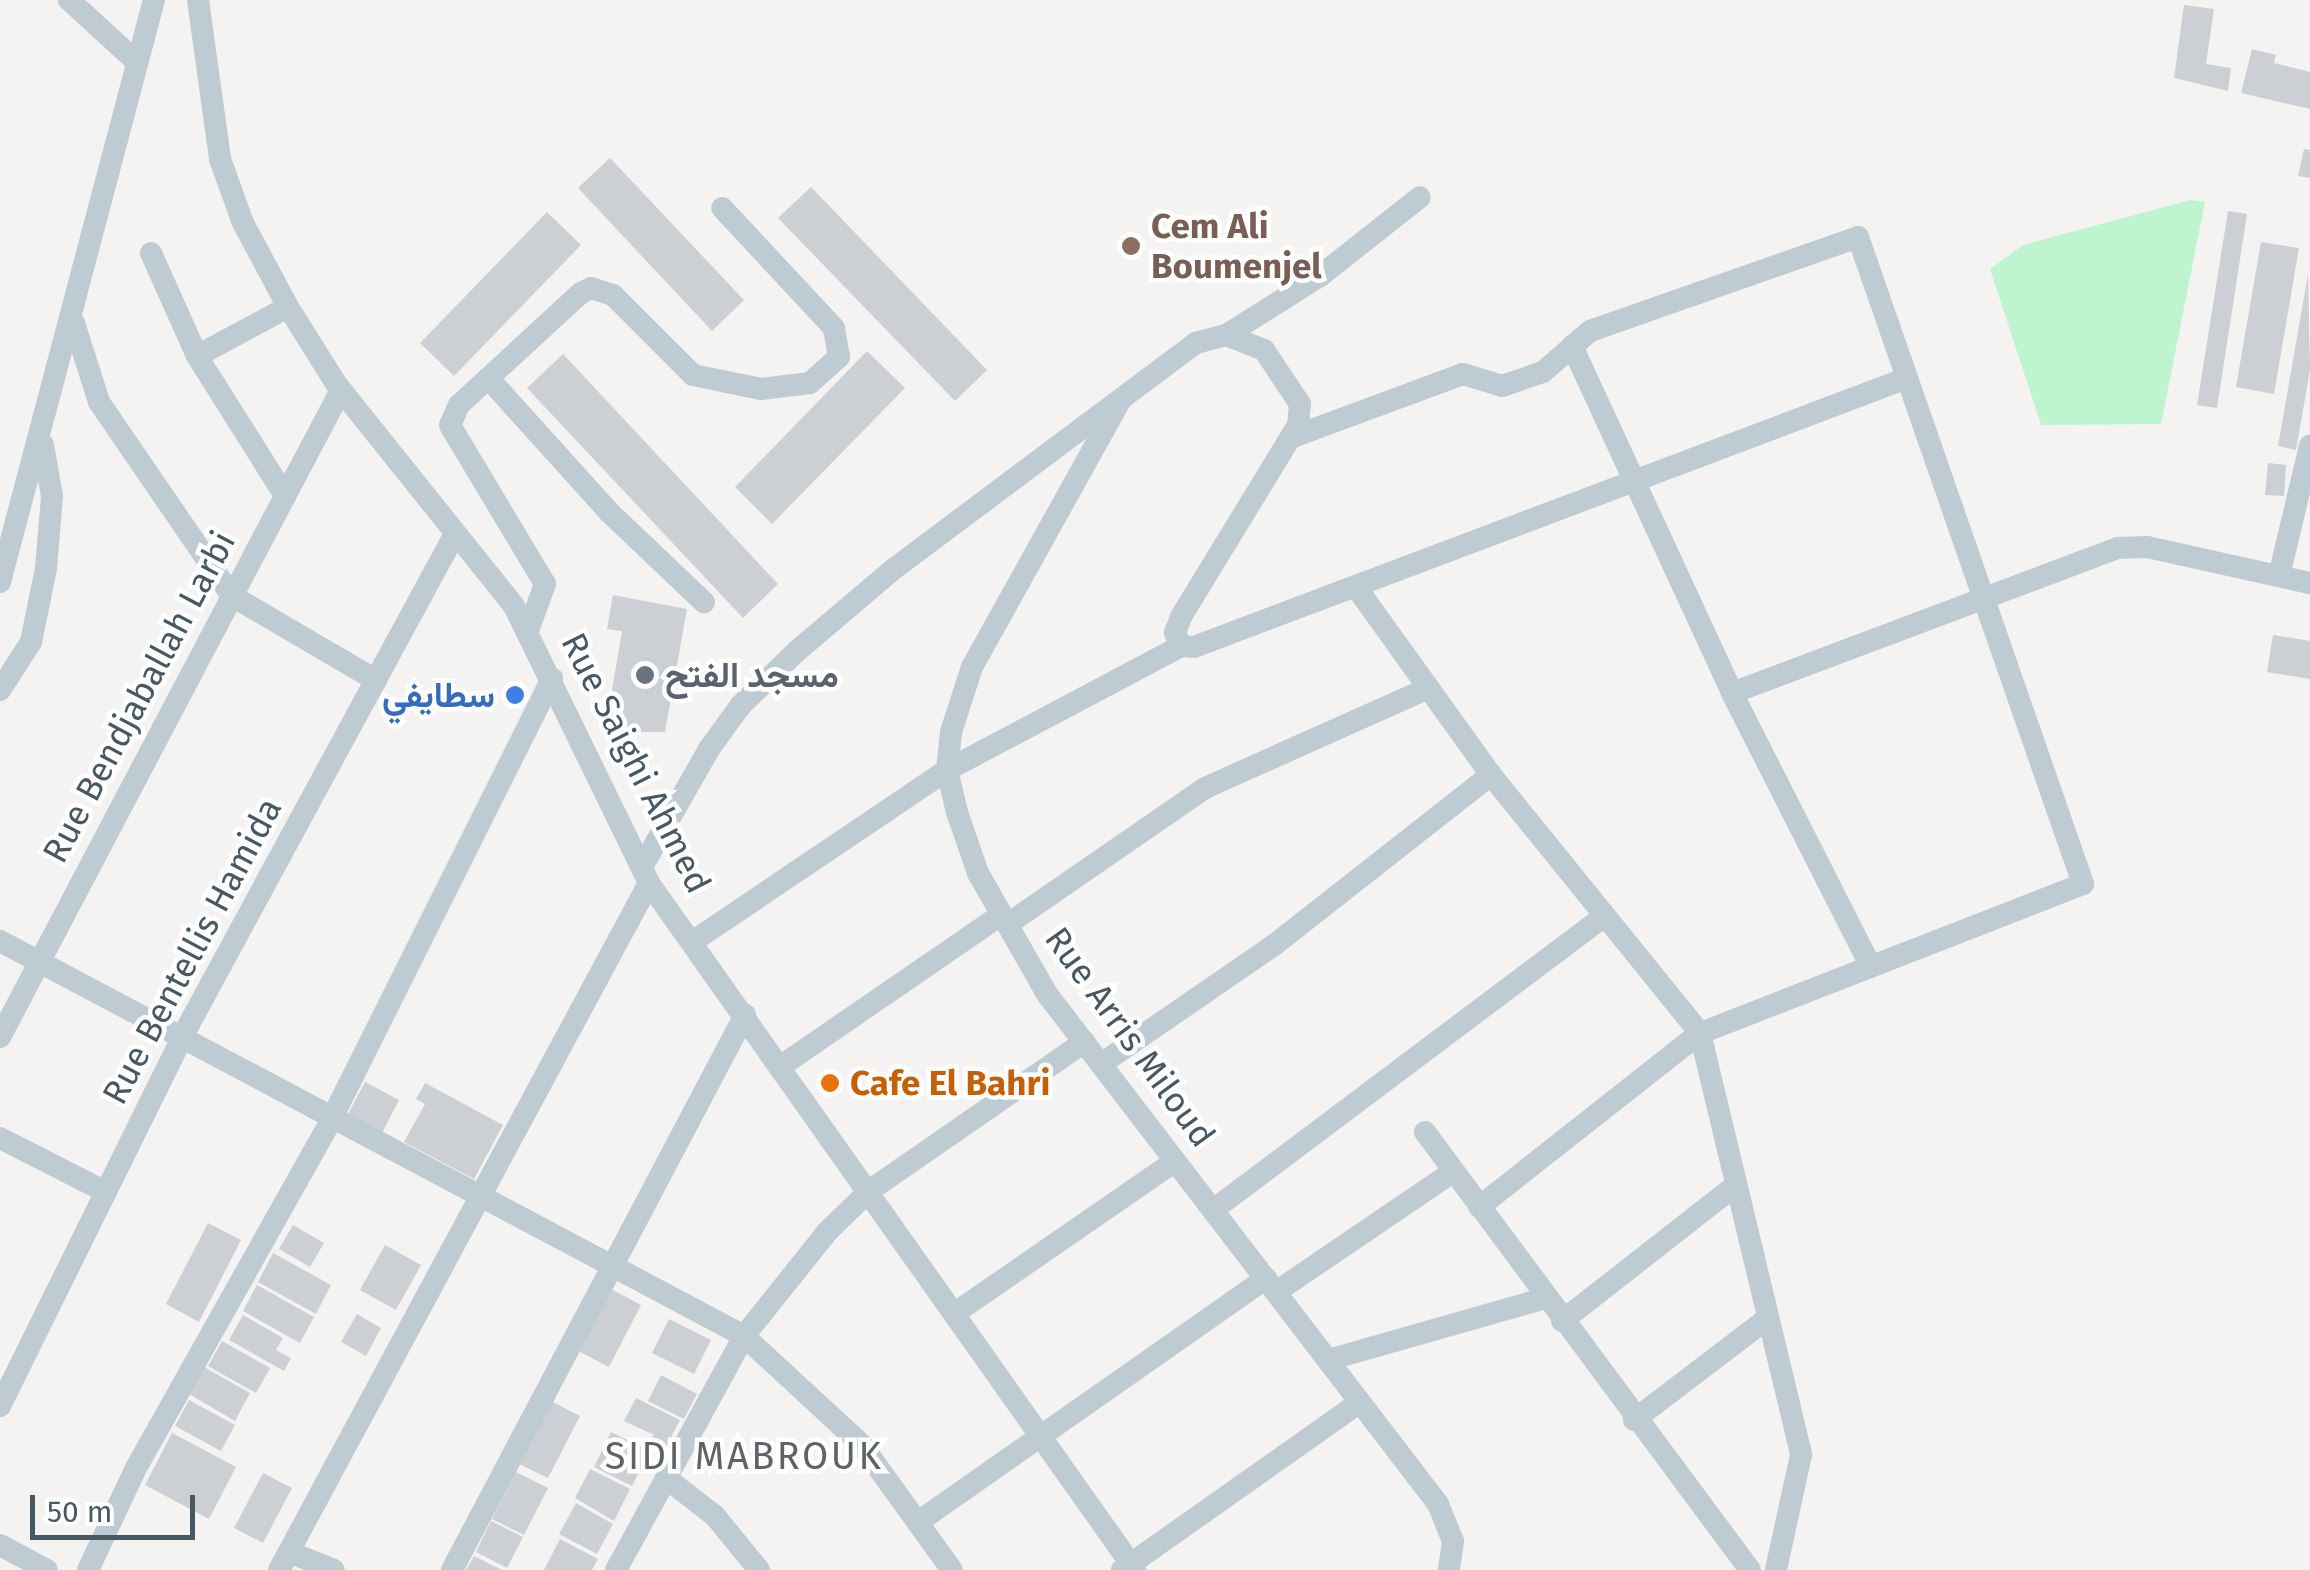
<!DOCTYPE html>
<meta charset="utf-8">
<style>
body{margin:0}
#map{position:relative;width:2310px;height:1570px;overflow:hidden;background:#f5f2f2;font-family:"Fira Sans",Vazirmatn,sans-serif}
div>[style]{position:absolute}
.green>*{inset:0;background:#bef5cf}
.building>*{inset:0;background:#ccd0d5}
.minor>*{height:22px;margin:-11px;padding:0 11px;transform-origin:11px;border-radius:11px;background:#bfcbd3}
.dots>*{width:28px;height:28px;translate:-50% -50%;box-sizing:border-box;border:5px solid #fff;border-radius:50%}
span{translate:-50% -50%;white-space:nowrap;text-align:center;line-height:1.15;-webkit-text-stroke:9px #fff;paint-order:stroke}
.education-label{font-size:35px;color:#785e54;font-weight:700}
.left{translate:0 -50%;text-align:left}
.worship-label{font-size:35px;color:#5b616d;font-weight:700}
.shop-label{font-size:35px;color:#366cbe;font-weight:700}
.right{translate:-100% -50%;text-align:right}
.street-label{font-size:35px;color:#485862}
.food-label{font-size:35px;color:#c56008;font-weight:700}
.neighbourhood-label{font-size:38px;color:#5e6368;letter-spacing:2.5px}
.scale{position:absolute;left:30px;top:1495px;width:165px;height:45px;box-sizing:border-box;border:5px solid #485862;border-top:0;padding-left:12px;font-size:30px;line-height:35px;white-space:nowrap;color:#485862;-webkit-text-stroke:8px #fff;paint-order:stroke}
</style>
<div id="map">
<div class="green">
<i style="clip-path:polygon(2190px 200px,2205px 202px,2161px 424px,2041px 425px,1990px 269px,2023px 245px)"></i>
</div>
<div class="building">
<i style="clip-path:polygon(2184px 5px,2214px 9px,2206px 64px,2231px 68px,2228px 91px,2174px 78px)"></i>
<i style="clip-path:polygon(2252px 49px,2276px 55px,2274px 63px,2310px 72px,2310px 109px,2241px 93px)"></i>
<i style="clip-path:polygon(2304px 149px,2310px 150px,2310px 178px,2298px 176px)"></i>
<i style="clip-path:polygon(610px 158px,744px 300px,712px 331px,578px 188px)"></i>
<i style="clip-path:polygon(811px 187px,987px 370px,955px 401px,778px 218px)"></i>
<i style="clip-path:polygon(2228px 211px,2247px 214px,2217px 408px,2197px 405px)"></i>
<i style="clip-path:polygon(547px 212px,581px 245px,454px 376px,420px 343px)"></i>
<i style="clip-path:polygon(2261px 242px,2299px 248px,2274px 394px,2236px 387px)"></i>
<i style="clip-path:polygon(2308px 274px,2310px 370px,2296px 450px,2278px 446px)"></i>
<i style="clip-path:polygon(867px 351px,905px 388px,772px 524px,735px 487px)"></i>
<i style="clip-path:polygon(563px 354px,778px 584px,743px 618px,527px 388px)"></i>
<i style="clip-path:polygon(2268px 463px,2286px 465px,2284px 496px,2265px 495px)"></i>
<i style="clip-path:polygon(613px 595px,687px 609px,665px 732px,626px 732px,624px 722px,607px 719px,622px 631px,607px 629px)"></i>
<i style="clip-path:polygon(2273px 635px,2310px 641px,2310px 679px,2267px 672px)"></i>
<i style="clip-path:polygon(365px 1082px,399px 1100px,382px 1133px,348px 1114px)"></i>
<i style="clip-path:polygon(425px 1083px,503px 1125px,474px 1179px,404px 1142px,425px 1104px,416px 1099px)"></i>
<i style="clip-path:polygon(208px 1223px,241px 1240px,199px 1322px,166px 1304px)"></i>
<i style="clip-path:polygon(293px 1225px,324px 1243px,310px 1267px,279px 1249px)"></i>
<i style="clip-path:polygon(385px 1245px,421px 1265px,396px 1310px,360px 1290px)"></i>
<i style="clip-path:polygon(273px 1253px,331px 1285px,316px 1314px,258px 1282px)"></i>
<i style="clip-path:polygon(257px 1285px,314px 1317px,300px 1343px,243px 1311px)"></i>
<i style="clip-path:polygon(609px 1288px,641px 1305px,609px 1367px,576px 1350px)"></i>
<i style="clip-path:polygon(357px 1314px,381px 1328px,366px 1356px,341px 1342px)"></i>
<i style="clip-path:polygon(243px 1315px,283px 1338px,276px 1350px,291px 1358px,284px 1371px,229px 1340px)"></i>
<i style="clip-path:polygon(669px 1319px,711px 1340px,694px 1374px,652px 1353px)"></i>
<i style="clip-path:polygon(222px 1341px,270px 1368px,256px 1393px,208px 1366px)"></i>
<i style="clip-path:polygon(204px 1367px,250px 1393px,235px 1421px,189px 1394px)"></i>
<i style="clip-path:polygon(661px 1375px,697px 1394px,684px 1419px,648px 1401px)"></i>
<i style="clip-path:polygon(636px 1398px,680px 1420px,663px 1453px,645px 1444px,654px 1435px,624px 1421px)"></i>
<i style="clip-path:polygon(189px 1400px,235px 1425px,221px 1451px,175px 1426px)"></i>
<i style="clip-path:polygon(549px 1400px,580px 1416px,548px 1478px,517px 1463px)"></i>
<i style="clip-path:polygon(611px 1432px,650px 1451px,632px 1486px,594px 1467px)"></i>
<i style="clip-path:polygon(172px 1433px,236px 1467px,209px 1519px,145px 1485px)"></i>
<i style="clip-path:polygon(590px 1469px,630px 1489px,614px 1521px,575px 1498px)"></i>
<i style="clip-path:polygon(516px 1472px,548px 1488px,524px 1535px,492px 1519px)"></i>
<i style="clip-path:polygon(263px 1473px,292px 1488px,263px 1543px,234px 1528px)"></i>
<i style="clip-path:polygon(576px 1503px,613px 1524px,597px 1554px,559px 1534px)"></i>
<i style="clip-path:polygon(491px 1521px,523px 1537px,507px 1568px,476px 1552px)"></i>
<i style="clip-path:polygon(560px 1539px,598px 1559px,592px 1570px,544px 1570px)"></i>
<i style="clip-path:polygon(474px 1556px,502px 1570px,466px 1570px)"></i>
</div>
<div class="minor">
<i style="left:69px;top:0;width:92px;rotate:42.4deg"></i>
<i style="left:198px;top:0;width:161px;rotate:82.1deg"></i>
<i style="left:220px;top:159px;width:68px;rotate:70.2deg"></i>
<i style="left:243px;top:223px;width:95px;rotate:61.8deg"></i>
<i style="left:288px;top:307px;width:92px;rotate:57.9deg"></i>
<i style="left:337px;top:385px;width:283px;rotate:51.3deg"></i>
<i style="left:514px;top:606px;width:308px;rotate:64deg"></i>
<i style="left:649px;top:883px;width:842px;rotate:54.72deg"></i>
<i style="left:151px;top:253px;width:113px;rotate:65.9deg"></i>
<i style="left:197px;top:356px;width:165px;rotate:57.8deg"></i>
<i style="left:74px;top:323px;width:83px;rotate:72.4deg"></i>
<i style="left:99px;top:402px;width:235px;rotate:55.6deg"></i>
<i style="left:232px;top:596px;width:167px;rotate:30.3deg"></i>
<i style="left:1226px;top:335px;width:111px;rotate:-32.1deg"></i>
<i style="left:1320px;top:276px;width:127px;rotate:-38.3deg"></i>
<i style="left:1572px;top:346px;width:382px;rotate:65.2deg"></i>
<i style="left:1732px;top:693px;width:307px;rotate:63.1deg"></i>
<i style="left:197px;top:356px;width:103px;rotate:-28.3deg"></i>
<i style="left:489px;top:379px;width:179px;rotate:47.9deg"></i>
<i style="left:609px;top:512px;width:131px;rotate:43.5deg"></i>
<i style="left:1120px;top:401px;width:304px;rotate:119.1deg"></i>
<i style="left:972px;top:667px;width:68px;rotate:107.9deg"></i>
<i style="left:951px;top:732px;width:38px;rotate:96deg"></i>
<i style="left:947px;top:770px;width:43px;rotate:76.6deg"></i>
<i style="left:957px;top:812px;width:65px;rotate:71deg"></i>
<i style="left:978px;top:873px;width:139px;rotate:60.3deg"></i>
<i style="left:1047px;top:994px;width:643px;rotate:52.52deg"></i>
<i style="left:1438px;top:1504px;width:40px;rotate:68deg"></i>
<i style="left:1453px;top:1541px;width:29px;rotate:98deg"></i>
<i style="left:1290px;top:438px;width:184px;rotate:-20.3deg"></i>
<i style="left:1463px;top:374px;width:41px;rotate:17.1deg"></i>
<i style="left:1502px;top:386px;width:43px;rotate:-18.9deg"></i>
<i style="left:1543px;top:372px;width:62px;rotate:-41.1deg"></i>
<i style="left:1590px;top:331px;width:284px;rotate:-19.3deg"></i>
<i style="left:1858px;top:237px;width:685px;rotate:70.82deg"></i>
<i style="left:2083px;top:884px;width:411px;rotate:158.7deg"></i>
<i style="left:1700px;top:1033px;width:281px;rotate:141.8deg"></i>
<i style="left:2279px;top:576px;width:134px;rotate:-76.6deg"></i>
<i style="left:0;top:582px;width:602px;rotate:-75.18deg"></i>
<i style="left:1356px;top:587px;width:231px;rotate:54.3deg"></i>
<i style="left:1491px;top:775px;width:332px;rotate:51deg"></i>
<i style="left:1700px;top:1033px;width:434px;rotate:76.5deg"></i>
<i style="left:1801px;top:1455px;width:118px;rotate:102.3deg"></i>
<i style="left:529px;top:628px;width:47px;rotate:-70deg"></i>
<i style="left:545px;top:584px;width:185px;rotate:-120.9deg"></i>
<i style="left:450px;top:425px;width:22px;rotate:-66deg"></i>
<i style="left:459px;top:405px;width:166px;rotate:-42.6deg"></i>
<i style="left:581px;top:293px;width:11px;rotate:-27deg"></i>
<i style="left:591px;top:288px;width:23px;rotate:18deg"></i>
<i style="left:613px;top:295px;width:113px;rotate:45deg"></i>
<i style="left:693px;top:375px;width:69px;rotate:11.6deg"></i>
<i style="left:761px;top:389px;width:49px;rotate:-7deg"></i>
<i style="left:810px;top:383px;width:39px;rotate:-42deg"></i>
<i style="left:839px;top:357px;width:29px;rotate:-100deg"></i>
<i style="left:834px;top:328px;width:164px;rotate:-133deg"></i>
<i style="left:0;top:690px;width:57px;rotate:-57.1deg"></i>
<i style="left:31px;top:642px;width:76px;rotate:-78.5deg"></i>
<i style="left:46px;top:568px;width:72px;rotate:-85.2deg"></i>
<i style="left:52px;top:496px;width:52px;rotate:-100deg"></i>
<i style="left:1732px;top:693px;width:412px;rotate:-20.6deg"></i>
<i style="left:2118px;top:548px;width:29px;rotate:-2deg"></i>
<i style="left:2147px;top:547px;width:167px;rotate:12.5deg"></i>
<i style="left:642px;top:867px;width:136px;rotate:-60.4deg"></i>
<i style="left:709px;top:749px;width:54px;rotate:-54deg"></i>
<i style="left:741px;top:705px;width:78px;rotate:-44deg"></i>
<i style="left:797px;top:651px;width:128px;rotate:-40.3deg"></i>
<i style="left:895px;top:568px;width:376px;rotate:-36.8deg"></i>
<i style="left:1196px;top:343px;width:31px;rotate:-15deg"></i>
<i style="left:1226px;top:335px;width:41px;rotate:21.5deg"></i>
<i style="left:1264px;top:350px;width:65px;rotate:56.3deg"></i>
<i style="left:1300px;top:404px;width:21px;rotate:95deg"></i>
<i style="left:1298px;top:425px;width:225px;rotate:121.4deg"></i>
<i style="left:1181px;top:617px;width:17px;rotate:111deg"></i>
<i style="left:1175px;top:633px;width:14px;rotate:65deg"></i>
<i style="left:1181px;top:646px;width:13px;rotate:4deg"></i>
<i style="left:1194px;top:647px;width:762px;rotate:-20.67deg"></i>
<i style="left:1008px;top:924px;width:239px;rotate:-34.6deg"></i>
<i style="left:1205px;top:788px;width:245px;rotate:-24.1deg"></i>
<i style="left:0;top:941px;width:842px;rotate:27.96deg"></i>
<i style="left:744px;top:1336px;width:159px;rotate:42.7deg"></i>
<i style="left:861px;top:1444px;width:155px;rotate:54.2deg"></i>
<i style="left:692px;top:942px;width:308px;rotate:-34deg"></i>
<i style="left:947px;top:770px;width:265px;rotate:-27.9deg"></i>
<i style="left:0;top:1037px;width:731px;rotate:-62.21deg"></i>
<i style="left:1101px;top:1064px;width:210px;rotate:-34.5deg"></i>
<i style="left:1274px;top:945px;width:276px;rotate:-38.1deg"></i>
<i style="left:781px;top:1066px;width:268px;rotate:-34.5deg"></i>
<i style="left:1425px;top:1132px;width:545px;rotate:53.42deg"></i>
<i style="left:0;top:1138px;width:119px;rotate:27deg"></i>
<i style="left:1213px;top:1210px;width:490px;rotate:-36.9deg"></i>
<i style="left:1276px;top:1292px;width:215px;rotate:-34.2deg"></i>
<i style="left:955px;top:1313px;width:267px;rotate:-34.6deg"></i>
<i style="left:1562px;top:1321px;width:221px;rotate:-38deg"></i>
<i style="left:1328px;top:1360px;width:226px;rotate:-15.9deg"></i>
<i style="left:0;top:1406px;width:409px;rotate:-63.7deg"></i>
<i style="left:181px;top:1039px;width:575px;rotate:-61.52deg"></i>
<i style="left:1634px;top:1420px;width:168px;rotate:-37.3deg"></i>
<i style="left:666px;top:1478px;width:62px;rotate:37.8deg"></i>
<i style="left:715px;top:1516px;width:70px;rotate:50.8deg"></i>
<i style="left:918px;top:1522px;width:425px;rotate:-35deg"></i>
<i style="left:0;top:1545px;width:53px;rotate:28deg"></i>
<i style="left:289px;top:1552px;width:48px;rotate:21.8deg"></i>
<i style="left:88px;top:1570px;width:113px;rotate:-64.8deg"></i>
<i style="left:136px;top:1468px;width:399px;rotate:-60.7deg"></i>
<i style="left:331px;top:1120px;width:494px;rotate:-63.4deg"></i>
<i style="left:279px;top:1570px;width:780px;rotate:-61.69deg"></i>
<i style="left:452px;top:1570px;width:628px;rotate:-62.17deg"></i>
<i style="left:616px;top:1570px;width:267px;rotate:-61.3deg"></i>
<i style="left:744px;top:1336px;width:133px;rotate:-51.4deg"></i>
<i style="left:827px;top:1232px;width:59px;rotate:-44.3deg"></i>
<i style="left:869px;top:1191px;width:262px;rotate:-34.7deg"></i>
<i style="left:1122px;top:1570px;width:291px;rotate:-35.2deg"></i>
</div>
<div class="dots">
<i style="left:1131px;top:246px;background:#8d6e63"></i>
<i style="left:645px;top:675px;background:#6b7280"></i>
<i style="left:515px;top:695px;background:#3f7fe0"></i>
<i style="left:830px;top:1083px;background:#e8710a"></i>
</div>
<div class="education-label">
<span class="left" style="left:1151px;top:246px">Cem Ali<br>Boumenjel</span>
</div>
<div class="worship-label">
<span class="left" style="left:665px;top:675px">مسجد الفتح</span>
</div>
<div class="shop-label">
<span class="right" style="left:495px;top:695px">سطايفي</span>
</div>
<div class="street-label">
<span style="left:139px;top:697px;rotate:-62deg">Rue Bendjaballah Larbi</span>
<span style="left:636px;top:763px;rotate:63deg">Rue Saighi Ahmed</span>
<span style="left:192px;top:951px;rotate:-62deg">Rue Bentellis Hamida</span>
<span style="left:1130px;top:1037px;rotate:54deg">Rue Arris Miloud</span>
</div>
<div class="food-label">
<span class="left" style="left:850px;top:1083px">Cafe El Bahri</span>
</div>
<div class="neighbourhood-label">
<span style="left:744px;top:1457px">SIDI MABROUK</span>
</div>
<div class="scale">50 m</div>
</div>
